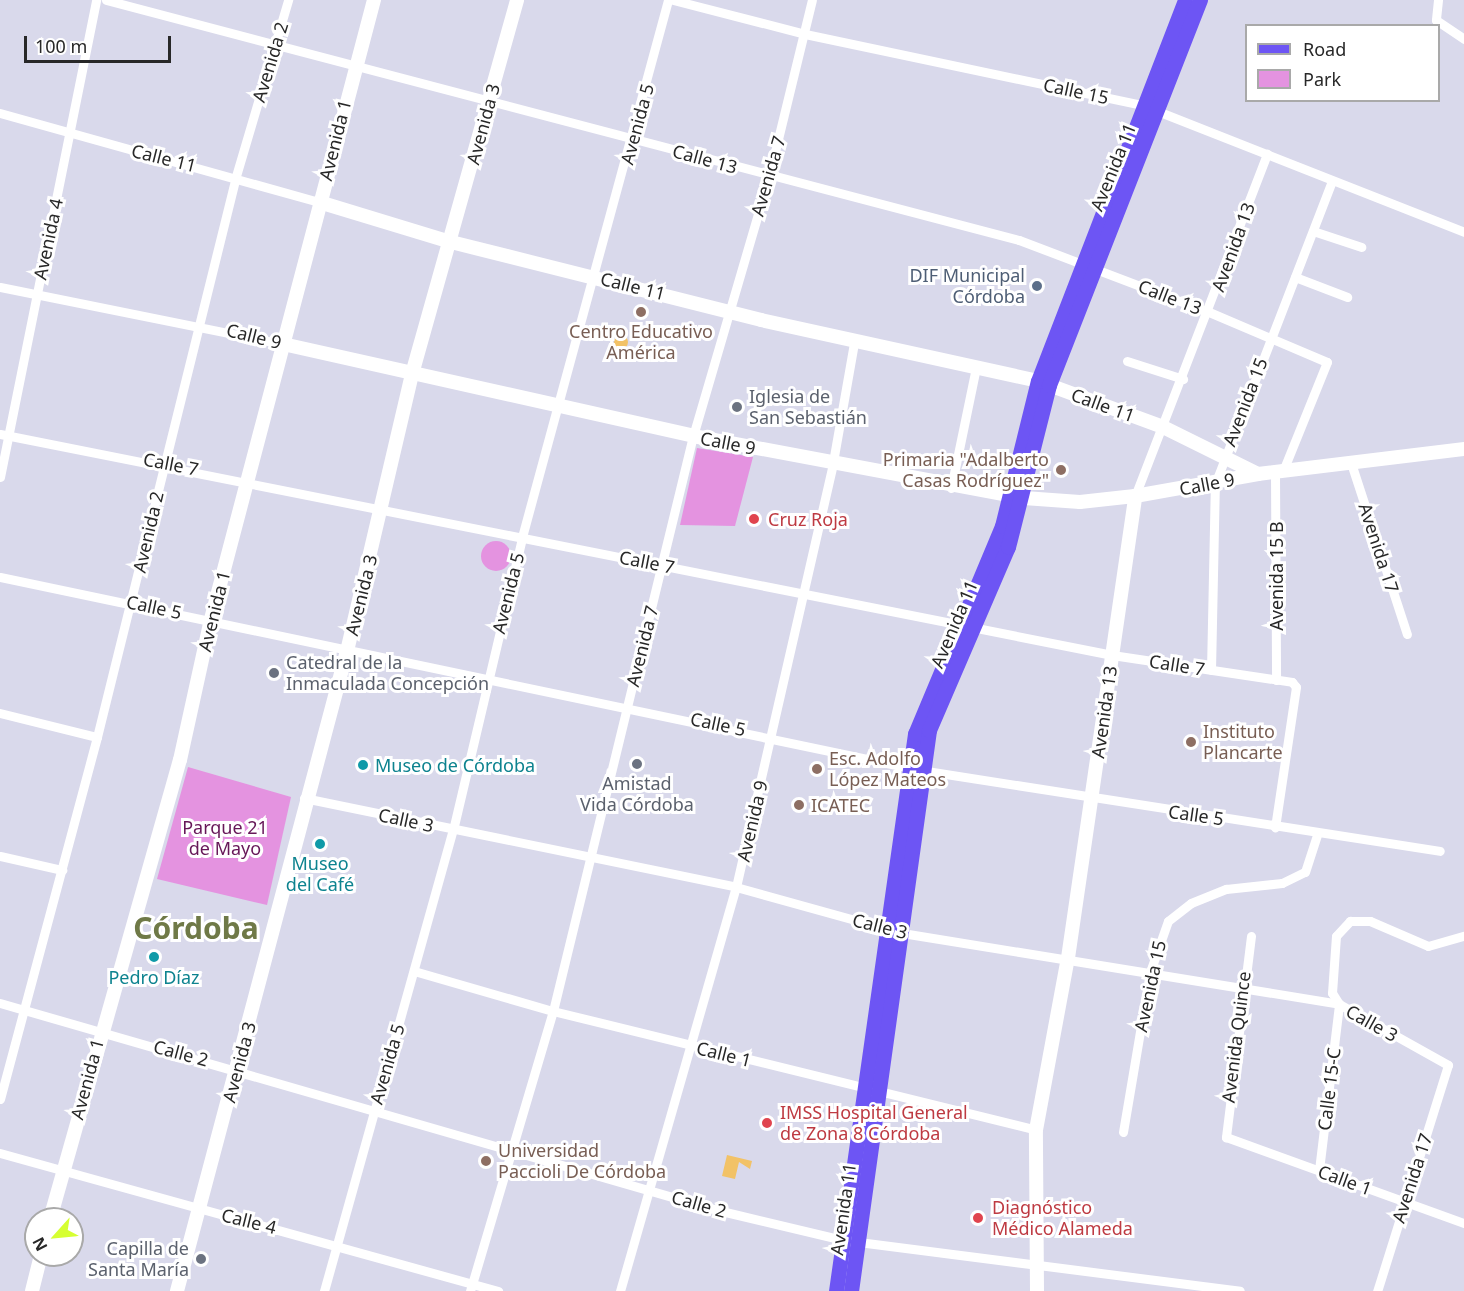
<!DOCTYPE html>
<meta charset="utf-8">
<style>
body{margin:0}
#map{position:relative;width:1464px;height:1291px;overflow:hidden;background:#d9d9eb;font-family:"Noto Sans",sans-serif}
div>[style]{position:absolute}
.green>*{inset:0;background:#e493e0}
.round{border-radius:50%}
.water>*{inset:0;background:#f2c267}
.street>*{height:9px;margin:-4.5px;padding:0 4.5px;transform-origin:4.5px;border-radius:4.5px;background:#fff}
.secondary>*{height:14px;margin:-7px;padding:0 7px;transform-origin:7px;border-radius:7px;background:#fff}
.primary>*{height:15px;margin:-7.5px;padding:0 7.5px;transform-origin:7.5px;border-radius:7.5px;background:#6d55f4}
.dots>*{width:16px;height:16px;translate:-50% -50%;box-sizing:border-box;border:3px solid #fff;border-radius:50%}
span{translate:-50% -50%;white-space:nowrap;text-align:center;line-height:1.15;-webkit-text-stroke:6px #fff;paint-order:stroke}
.street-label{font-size:18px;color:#282828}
.service-label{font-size:18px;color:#4e5e75}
.right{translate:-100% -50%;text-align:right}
.education-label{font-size:18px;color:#785e54}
.left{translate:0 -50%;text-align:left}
.worship-label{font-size:18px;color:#5b616d}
.health-label{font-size:18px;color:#be3a42}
.culture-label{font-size:18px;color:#0d838f}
.park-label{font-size:18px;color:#661758}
.town-label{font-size:30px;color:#6f7947;font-weight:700}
.legend{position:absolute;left:1245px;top:24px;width:195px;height:78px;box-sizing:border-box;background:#fff;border:2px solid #a9a9a9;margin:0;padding:8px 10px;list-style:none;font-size:18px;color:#282828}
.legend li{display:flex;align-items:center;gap:12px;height:30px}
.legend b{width:30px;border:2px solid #a9a9a9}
.north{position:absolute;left:24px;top:1207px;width:60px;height:60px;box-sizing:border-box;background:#fff;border:2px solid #a9a9a9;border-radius:50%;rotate:243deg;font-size:16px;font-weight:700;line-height:24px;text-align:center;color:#282828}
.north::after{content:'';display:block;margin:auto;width:21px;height:27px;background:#d6ff32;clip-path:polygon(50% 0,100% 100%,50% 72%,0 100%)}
.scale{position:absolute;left:24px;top:36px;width:147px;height:27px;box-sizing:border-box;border:3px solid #282828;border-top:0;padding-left:8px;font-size:18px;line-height:21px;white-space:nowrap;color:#282828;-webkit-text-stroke:4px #fff;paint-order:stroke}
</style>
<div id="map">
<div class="green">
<i style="clip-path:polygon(697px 448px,753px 457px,735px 526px,680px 525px)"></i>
<i class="round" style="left:481px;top:541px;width:30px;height:30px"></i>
<i style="clip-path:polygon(188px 767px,291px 797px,267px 905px,157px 879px)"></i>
</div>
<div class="water">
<i class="round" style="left:614px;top:335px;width:14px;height:14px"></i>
<i style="clip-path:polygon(727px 1155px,752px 1161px,750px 1169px,739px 1162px,735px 1179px,722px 1176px)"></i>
</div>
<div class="street">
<i style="left:106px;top:0;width:944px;rotate:14.73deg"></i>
<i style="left:1019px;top:240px;width:203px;rotate:20.8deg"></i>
<i style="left:1209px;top:312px;width:128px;rotate:23deg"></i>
<i style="left:1327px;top:362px;width:118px;rotate:112deg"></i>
<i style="left:673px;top:0;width:136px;rotate:14.4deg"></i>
<i style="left:805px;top:34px;width:344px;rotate:11.9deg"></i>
<i style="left:1142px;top:105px;width:346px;rotate:21.5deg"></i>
<i style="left:1438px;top:0;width:20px;rotate:96deg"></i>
<i style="left:1436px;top:20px;width:34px;rotate:34deg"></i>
<i style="left:0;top:113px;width:331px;rotate:15.6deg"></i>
<i style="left:1313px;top:231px;width:51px;rotate:18.4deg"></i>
<i style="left:1295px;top:277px;width:56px;rotate:21deg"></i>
<i style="left:0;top:287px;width:289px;rotate:11.4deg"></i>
<i style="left:1127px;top:361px;width:59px;rotate:17.8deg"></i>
<i style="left:0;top:434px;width:1134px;rotate:11.24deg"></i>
<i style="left:1112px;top:655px;width:182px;rotate:8.5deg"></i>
<i style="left:1292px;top:682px;width:6px;rotate:51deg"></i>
<i style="left:1296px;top:687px;width:142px;rotate:98.5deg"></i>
<i style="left:1351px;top:463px;width:180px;rotate:71.9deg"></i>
<i style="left:1275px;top:472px;width:208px;rotate:89.7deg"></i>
<i style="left:0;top:477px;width:487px;rotate:-78.6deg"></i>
<i style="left:951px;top:488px;width:124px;rotate:-78.3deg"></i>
<i style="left:1135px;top:496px;width:367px;rotate:-68.9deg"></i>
<i style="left:0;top:577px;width:940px;rotate:11.85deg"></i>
<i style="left:920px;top:770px;width:526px;rotate:8.85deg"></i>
<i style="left:1211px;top:670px;width:186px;rotate:-88.8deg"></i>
<i style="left:1215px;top:484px;width:325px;rotate:-68.9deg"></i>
<i style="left:0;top:713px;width:100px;rotate:13.9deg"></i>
<i style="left:304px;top:798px;width:441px;rotate:11.6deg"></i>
<i style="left:736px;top:887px;width:172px;rotate:15.5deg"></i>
<i style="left:902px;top:933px;width:443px;rotate:9.2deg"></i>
<i style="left:1339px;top:1004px;width:125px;rotate:29.2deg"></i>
<i style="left:1448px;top:1065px;width:237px;rotate:107.4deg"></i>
<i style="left:0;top:856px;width:64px;rotate:12.7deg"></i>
<i style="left:1251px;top:936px;width:203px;rotate:97.1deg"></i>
<i style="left:1226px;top:1137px;width:253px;rotate:19.9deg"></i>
<i style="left:414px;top:971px;width:145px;rotate:16.1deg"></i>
<i style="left:553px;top:1011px;width:497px;rotate:13.8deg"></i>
<i style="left:0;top:1003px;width:746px;rotate:16.1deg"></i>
<i style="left:717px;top:1210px;width:130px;rotate:13.4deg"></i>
<i style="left:843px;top:1240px;width:400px;rotate:7.3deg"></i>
<i style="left:0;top:1099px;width:375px;rotate:-75deg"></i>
<i style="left:97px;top:737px;width:578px;rotate:-76.08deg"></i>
<i style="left:236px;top:176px;width:184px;rotate:-73.5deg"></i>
<i style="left:1123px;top:1132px;width:162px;rotate:-80.4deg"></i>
<i style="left:1150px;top:972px;width:54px;rotate:-70.6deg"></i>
<i style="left:1168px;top:921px;width:29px;rotate:-38deg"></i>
<i style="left:1191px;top:903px;width:38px;rotate:-22deg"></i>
<i style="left:1226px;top:889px;width:56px;rotate:-6.1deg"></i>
<i style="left:1282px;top:883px;width:25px;rotate:-26deg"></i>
<i style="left:1305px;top:872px;width:40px;rotate:-72deg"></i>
<i style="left:0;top:1153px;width:517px;rotate:15.49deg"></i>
<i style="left:1319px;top:1170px;width:167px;rotate:-83.1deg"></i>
<i style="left:1339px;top:1004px;width:13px;rotate:-122deg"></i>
<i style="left:1332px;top:993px;width:57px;rotate:-86deg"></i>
<i style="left:1336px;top:936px;width:21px;rotate:-47deg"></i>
<i style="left:1350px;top:921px;width:20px"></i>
<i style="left:1370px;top:921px;width:63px;rotate:23.3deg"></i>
<i style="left:1428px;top:946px;width:37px;rotate:-16deg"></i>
<i style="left:324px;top:1291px;width:479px;rotate:-74.4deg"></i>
<i style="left:453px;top:830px;width:301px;rotate:-76.7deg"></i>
<i style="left:522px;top:537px;width:556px;rotate:-74.79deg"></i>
<i style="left:470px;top:1291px;width:292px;rotate:-73.5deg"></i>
<i style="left:553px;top:1011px;width:592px;rotate:-76.32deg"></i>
<i style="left:693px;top:436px;width:271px;rotate:-73.7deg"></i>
<i style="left:769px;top:176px;width:181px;rotate:-76.3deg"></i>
<i style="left:620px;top:1291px;width:420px;rotate:-74deg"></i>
<i style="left:736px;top:887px;width:436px;rotate:-77.1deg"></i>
<i style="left:833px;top:462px;width:121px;rotate:-80deg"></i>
</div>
<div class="secondary">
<i style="left:319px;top:202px;width:138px;rotate:16.9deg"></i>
<i style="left:451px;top:242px;width:320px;rotate:14.1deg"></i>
<i style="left:761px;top:320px;width:284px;rotate:12.4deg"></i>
<i style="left:1038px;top:381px;width:133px;rotate:20.2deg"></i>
<i style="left:1163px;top:427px;width:106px;rotate:26.3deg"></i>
<i style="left:283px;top:344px;width:420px;rotate:12.6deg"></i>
<i style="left:693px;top:436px;width:337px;rotate:10.6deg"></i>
<i style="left:1024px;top:498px;width:56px;rotate:4.1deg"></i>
<i style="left:1080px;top:502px;width:55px;rotate:-6.2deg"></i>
<i style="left:1135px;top:496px;width:125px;rotate:-10.1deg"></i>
<i style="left:1258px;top:474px;width:208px;rotate:-6.9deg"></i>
<i style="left:50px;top:1219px;width:477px;rotate:-74.2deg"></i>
<i style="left:180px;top:760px;width:144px;rotate:-77.6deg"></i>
<i style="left:211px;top:619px;width:640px;rotate:-75.25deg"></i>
<i style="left:32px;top:1291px;width:37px;rotate:-76deg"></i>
<i style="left:177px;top:1291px;width:666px;rotate:-75.13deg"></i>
<i style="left:348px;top:647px;width:280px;rotate:-76.8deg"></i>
<i style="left:412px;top:374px;width:388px;rotate:-74.3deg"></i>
<i style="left:1037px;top:1291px;width:161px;rotate:-90.4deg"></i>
<i style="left:1036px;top:1130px;width:175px;rotate:-79.5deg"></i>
<i style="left:1068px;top:958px;width:467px;rotate:-81.7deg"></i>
</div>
<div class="primary">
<i style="left:836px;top:1291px;width:563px;rotate:-81.93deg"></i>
<i style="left:915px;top:734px;width:225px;rotate:-67.3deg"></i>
<i style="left:1002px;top:526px;width:149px;rotate:-76.1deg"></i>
<i style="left:1038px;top:381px;width:408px;rotate:-68.9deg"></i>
<i style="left:851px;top:1291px;width:566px;rotate:-82.08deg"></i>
<i style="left:929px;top:730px;width:199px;rotate:-66.7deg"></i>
<i style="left:1008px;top:547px;width:167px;rotate:-75.8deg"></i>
<i style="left:1049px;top:385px;width:414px;rotate:-68.6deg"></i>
</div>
<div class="dots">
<i style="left:1037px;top:286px;background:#5c6f8a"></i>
<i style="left:641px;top:312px;background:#8d6e63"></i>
<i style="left:737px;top:407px;background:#6b7280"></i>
<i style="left:1061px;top:470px;background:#8d6e63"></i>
<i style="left:754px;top:519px;background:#e0444e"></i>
<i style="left:274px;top:673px;background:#6b7280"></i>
<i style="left:1191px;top:742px;background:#8d6e63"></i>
<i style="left:637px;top:764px;background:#6b7280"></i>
<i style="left:363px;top:765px;background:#0f9aa8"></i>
<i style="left:817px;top:769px;background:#8d6e63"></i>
<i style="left:799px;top:805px;background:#8d6e63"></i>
<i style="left:320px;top:844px;background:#0f9aa8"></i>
<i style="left:154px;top:957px;background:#0f9aa8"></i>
<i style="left:767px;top:1123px;background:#e0444e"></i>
<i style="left:486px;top:1161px;background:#8d6e63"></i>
<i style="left:978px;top:1218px;background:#e0444e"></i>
<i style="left:201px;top:1259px;background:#6b7280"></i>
</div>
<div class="street-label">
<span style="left:270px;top:62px;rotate:-73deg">Avenida 2</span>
<span style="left:1076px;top:91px;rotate:12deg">Calle 15</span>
<span style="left:483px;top:124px;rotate:-75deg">Avenida 3</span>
<span style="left:637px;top:124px;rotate:-75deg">Avenida 5</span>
<span style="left:335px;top:140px;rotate:-76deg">Avenida 1</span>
<span style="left:164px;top:158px;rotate:14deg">Calle 11</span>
<span style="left:705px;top:159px;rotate:15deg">Calle 13</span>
<span style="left:1113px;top:167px;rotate:-68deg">Avenida 11</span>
<span style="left:768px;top:176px;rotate:-74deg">Avenida 7</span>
<span style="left:48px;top:239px;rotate:-78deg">Avenida 4</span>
<span style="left:1233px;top:247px;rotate:-70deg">Avenida 13</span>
<span style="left:633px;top:286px;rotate:14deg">Calle 11</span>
<span style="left:1170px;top:297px;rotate:21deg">Calle 13</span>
<span style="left:254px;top:336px;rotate:14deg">Calle 9</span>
<span style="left:1245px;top:402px;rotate:-69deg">Avenida 15</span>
<span style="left:1103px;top:405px;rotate:20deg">Calle 11</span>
<span style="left:728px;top:443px;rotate:11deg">Calle 9</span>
<span style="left:171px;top:464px;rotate:11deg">Calle 7</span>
<span style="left:1207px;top:484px;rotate:-11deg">Calle 9</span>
<span style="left:148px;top:532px;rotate:-77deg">Avenida 2</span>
<span style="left:1379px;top:548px;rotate:72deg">Avenida 17</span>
<span style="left:647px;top:562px;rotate:11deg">Calle 7</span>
<span style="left:1276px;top:576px;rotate:-90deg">Avenida 15 B</span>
<span style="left:508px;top:593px;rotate:-76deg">Avenida 5</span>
<span style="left:361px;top:595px;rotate:-76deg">Avenida 3</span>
<span style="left:154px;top:607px;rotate:12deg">Calle 5</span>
<span style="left:214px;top:611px;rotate:-76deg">Avenida 1</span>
<span style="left:954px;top:624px;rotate:-67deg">Avenida 11</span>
<span style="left:642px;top:646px;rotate:-76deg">Avenida 7</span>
<span style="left:1177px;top:665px;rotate:9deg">Calle 7</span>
<span style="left:1104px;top:712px;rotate:-82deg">Avenida 13</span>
<span style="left:718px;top:724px;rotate:12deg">Calle 5</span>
<span style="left:1196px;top:815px;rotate:8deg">Calle 5</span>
<span style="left:406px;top:820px;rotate:12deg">Calle 3</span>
<span style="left:752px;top:821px;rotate:-77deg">Avenida 9</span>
<span style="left:880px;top:926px;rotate:14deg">Calle 3</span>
<span style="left:1150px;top:986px;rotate:-78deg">Avenida 15</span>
<span style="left:1372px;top:1023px;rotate:29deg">Calle 3</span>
<span style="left:1236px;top:1037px;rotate:-83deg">Avenida Quince</span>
<span style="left:181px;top:1053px;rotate:15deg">Calle 2</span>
<span style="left:724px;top:1054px;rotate:14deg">Calle 1</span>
<span style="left:239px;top:1062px;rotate:-75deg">Avenida 3</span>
<span style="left:387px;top:1064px;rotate:-74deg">Avenida 5</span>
<span style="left:87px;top:1079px;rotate:-75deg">Avenida 1</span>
<span style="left:1329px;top:1089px;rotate:-83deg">Calle 15-C</span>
<span style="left:1412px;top:1178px;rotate:-72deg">Avenida 17</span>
<span style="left:1345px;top:1180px;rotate:20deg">Calle 1</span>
<span style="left:699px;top:1204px;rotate:16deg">Calle 2</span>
<span style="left:843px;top:1209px;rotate:-82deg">Avenida 11</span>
<span style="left:249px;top:1221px;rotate:14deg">Calle 4</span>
</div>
<div class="service-label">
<span class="right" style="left:1025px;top:286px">DIF Municipal<br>Córdoba</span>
</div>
<div class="education-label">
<span style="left:641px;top:342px">Centro Educativo<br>América</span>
<span class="right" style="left:1049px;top:470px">Primaria "Adalberto<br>Casas Rodríguez"</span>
<span class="left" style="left:1203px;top:742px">Instituto<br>Plancarte</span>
<span class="left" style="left:829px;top:769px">Esc. Adolfo<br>López Mateos</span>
<span class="left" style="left:811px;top:805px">ICATEC</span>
<span class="left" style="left:498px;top:1161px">Universidad<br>Paccioli De Córdoba</span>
</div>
<div class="worship-label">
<span class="left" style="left:749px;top:407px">Iglesia de<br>San Sebastián</span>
<span class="left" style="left:286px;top:673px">Catedral de la<br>Inmaculada Concepción</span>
<span style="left:637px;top:794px">Amistad<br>Vida Córdoba</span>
<span class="right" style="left:189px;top:1259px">Capilla de<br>Santa María</span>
</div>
<div class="health-label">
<span class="left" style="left:768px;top:519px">Cruz Roja</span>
<span class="left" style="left:780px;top:1123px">IMSS Hospital General<br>de Zona 8 Córdoba</span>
<span class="left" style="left:992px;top:1218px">Diagnóstico<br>Médico Alameda</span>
</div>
<div class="culture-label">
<span class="left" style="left:375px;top:765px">Museo de Córdoba</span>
<span style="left:320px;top:874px">Museo<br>del Café</span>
<span style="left:154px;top:977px">Pedro Díaz</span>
</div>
<div class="park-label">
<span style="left:225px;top:838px">Parque 21<br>de Mayo</span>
</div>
<div class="town-label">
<span style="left:196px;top:928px">Córdoba</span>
</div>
<ul class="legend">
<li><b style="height:8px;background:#6d55f4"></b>Road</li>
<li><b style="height:16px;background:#e493e0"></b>Park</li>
</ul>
<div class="north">N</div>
<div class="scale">100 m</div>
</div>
